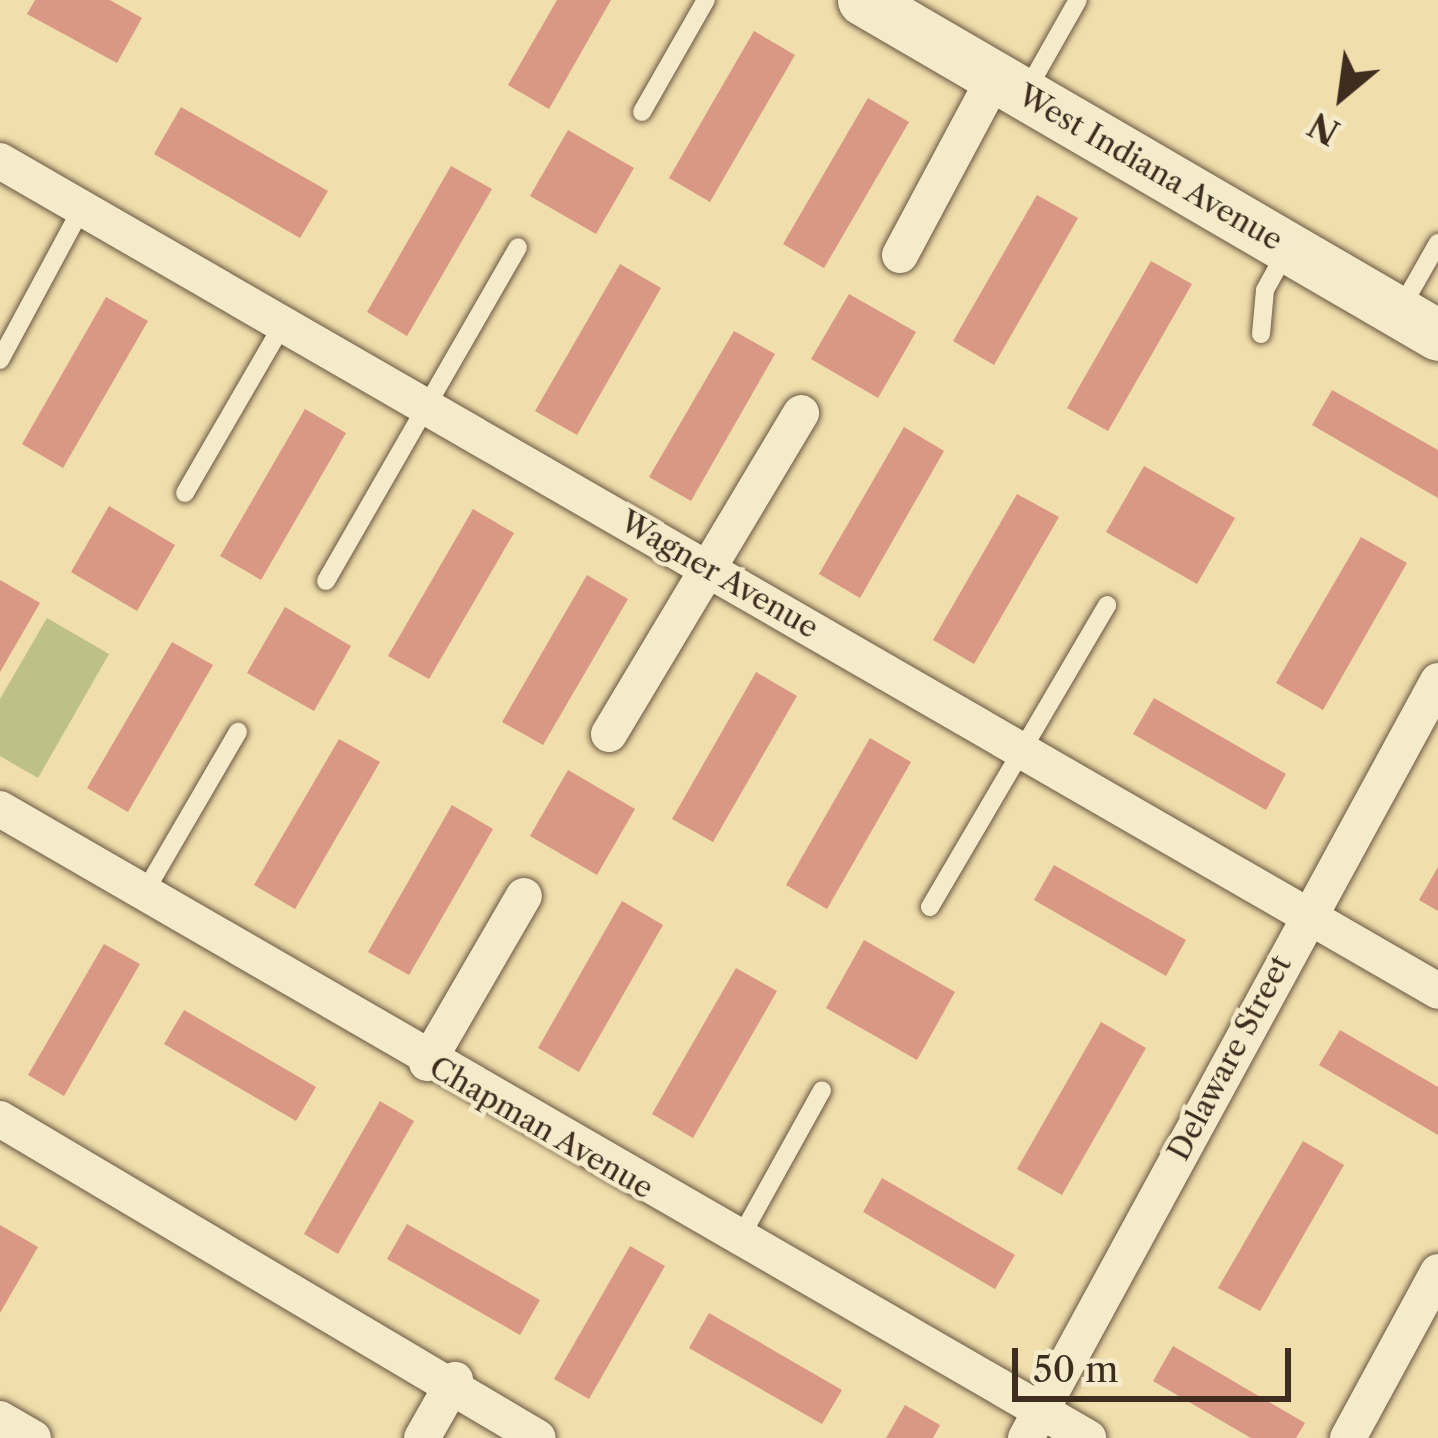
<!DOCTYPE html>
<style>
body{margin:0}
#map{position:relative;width:1438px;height:1438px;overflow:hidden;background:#f0deac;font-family:"Libre Caslon Text",serif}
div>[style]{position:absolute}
.green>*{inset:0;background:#bdc087}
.building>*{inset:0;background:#d89884}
.roads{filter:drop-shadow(0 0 3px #6a5842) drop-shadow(0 0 3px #6a5842)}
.lane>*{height:18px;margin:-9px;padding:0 9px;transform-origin:9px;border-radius:9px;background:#f5eac9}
.street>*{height:36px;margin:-18px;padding:0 18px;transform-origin:18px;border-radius:18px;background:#f5eac9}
.secondary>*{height:51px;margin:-25.5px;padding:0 25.5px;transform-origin:25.5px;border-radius:25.5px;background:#f5eac9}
span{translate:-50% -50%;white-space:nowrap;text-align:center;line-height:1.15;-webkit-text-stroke:9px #f5eac9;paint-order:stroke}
.street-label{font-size:30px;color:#3e2c1f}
.north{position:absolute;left:1282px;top:36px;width:120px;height:120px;-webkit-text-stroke:9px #f5eac9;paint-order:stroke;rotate:209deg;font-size:33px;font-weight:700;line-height:48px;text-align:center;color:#3e2c1f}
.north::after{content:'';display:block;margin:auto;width:42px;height:54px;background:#3e2c1f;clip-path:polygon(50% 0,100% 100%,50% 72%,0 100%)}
.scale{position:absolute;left:1012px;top:1348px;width:279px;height:54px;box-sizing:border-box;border:6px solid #3e2c1f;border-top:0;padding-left:15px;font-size:36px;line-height:42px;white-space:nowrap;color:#3e2c1f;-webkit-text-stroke:9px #f5eac9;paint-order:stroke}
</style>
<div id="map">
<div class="green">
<i style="clip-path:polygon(47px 618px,109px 654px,38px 778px,0 756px,0 699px)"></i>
</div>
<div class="building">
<i style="clip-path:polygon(35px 0,110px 0,142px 18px,117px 63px,27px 14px)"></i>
<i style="clip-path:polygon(557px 0,611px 0,549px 109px,508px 85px)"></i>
<i style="clip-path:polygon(754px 31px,795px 55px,710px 202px,669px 178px)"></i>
<i style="clip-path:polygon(868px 98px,909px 122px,824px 268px,783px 244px)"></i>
<i style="clip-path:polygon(181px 107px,328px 191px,300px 238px,154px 154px)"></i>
<i style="clip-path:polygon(568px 130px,634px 168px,596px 234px,530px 196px)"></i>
<i style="clip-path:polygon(451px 166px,492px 189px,407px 336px,367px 312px)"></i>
<i style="clip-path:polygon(1037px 195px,1078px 218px,994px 365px,953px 341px)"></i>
<i style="clip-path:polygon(1151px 261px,1192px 284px,1108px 431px,1067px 408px)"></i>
<i style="clip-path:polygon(620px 264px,661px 288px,577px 435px,535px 411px)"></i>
<i style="clip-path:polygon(849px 294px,916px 332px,878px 398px,811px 359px)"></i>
<i style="clip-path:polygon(106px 297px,148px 321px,63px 468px,22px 444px)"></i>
<i style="clip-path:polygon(734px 331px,775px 354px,691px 501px,649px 477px)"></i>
<i style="clip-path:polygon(1332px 390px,1438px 450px,1438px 498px,1312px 425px)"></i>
<i style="clip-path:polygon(305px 409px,346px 433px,261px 580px,220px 556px)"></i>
<i style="clip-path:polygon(904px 427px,944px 451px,860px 598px,819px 574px)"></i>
<i style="clip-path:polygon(1144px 466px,1235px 518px,1197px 584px,1106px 532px)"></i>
<i style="clip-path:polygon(1017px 494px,1059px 517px,974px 664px,933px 640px)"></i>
<i style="clip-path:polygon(109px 506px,175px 545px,137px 611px,71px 572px)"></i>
<i style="clip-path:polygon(473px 509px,514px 533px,429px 679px,388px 656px)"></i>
<i style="clip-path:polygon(1361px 537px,1407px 563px,1323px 710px,1276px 683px)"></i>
<i style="clip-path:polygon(587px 575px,628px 599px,543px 745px,502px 722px)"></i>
<i style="clip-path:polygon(0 580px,40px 603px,0 672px)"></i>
<i style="clip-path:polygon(285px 607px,351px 646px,314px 711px,247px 673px)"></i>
<i style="clip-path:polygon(172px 642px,213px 665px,128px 812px,87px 788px)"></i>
<i style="clip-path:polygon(756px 672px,797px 696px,713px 842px,672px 819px)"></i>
<i style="clip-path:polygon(1154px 698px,1286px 774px,1266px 810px,1133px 734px)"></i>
<i style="clip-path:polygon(870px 738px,911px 762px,827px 909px,786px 885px)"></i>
<i style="clip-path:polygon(339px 739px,380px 762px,295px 909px,254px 885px)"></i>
<i style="clip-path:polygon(568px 770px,635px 809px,597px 875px,530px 836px)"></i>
<i style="clip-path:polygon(452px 805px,493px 829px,409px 975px,368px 952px)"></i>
<i style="clip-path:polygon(1054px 865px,1186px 940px,1166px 976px,1034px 900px)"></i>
<i style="clip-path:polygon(1438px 867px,1438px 911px,1419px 900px)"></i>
<i style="clip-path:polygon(622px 901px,663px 925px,579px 1072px,538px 1048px)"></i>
<i style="clip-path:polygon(864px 940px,955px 992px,917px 1060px,826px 1008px)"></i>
<i style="clip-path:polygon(104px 944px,140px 964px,64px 1096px,28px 1075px)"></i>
<i style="clip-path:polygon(736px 968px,777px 991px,693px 1138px,652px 1114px)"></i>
<i style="clip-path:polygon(184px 1010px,316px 1087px,296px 1121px,164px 1044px)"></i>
<i style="clip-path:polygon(1101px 1022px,1146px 1048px,1062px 1195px,1017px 1169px)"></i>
<i style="clip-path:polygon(1340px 1030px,1438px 1087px,1438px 1135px,1319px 1065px)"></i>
<i style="clip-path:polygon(380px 1101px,414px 1121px,338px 1254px,304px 1234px)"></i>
<i style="clip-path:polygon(1303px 1141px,1344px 1165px,1260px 1311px,1218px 1288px)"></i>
<i style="clip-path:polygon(882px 1178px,1015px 1255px,995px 1289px,863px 1212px)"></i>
<i style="clip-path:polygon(407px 1224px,540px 1300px,520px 1335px,387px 1259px)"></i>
<i style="clip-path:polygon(0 1225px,38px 1247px,0 1313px)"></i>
<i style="clip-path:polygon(630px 1246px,665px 1266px,589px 1399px,554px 1379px)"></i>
<i style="clip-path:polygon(709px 1313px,842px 1390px,822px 1424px,689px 1348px)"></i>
<i style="clip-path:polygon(1173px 1346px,1305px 1423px,1296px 1438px,1251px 1438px,1153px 1381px)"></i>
<i style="clip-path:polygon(905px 1405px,940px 1425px,933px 1438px,886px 1438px)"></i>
</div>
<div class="roads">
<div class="lane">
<i style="left:1027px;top:90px;width:103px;rotate:-60.5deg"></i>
<i style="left:642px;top:112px;width:129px;rotate:-60.3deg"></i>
<i style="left:1401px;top:308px;width:75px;rotate:-60.4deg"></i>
<i style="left:1261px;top:334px;width:44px;rotate:-84.8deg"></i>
<i style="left:1265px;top:290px;width:43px;rotate:-61.1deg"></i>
<i style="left:0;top:360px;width:173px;rotate:-61.7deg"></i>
<i style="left:185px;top:493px;width:195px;rotate:-59.9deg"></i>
<i style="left:326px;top:581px;width:385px;rotate:-60.1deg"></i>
<i style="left:143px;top:895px;width:189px;rotate:-59.8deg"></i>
<i style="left:930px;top:907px;width:350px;rotate:-59.6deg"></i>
<i style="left:739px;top:1240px;width:171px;rotate:-61deg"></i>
</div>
<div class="street">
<i style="left:0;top:161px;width:1660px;rotate:29.99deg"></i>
<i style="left:900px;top:255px;width:202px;rotate:-61.9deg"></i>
<i style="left:609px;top:734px;width:374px;rotate:-59.1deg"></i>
<i style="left:0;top:809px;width:1257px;rotate:30.03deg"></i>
<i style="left:427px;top:1063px;width:193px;rotate:-59.9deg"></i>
<i style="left:0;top:1119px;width:625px;rotate:30.67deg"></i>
<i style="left:0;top:1419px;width:38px;rotate:30deg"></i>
<i style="left:422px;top:1438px;width:67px;rotate:-60.4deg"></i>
<i style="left:1026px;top:1438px;width:862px;rotate:-61.44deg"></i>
<i style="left:1348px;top:1438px;width:189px;rotate:-61.5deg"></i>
</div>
<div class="secondary">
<i style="left:863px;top:0;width:665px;rotate:30.23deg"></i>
</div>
</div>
<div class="street-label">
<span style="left:1150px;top:168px;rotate:30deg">West Indiana Avenue</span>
<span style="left:719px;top:575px;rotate:30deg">Wagner Avenue</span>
<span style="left:1230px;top:1058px;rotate:-62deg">Delaware Street</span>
<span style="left:541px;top:1128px;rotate:30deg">Chapman Avenue</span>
</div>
<div class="north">N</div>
<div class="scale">50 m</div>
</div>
